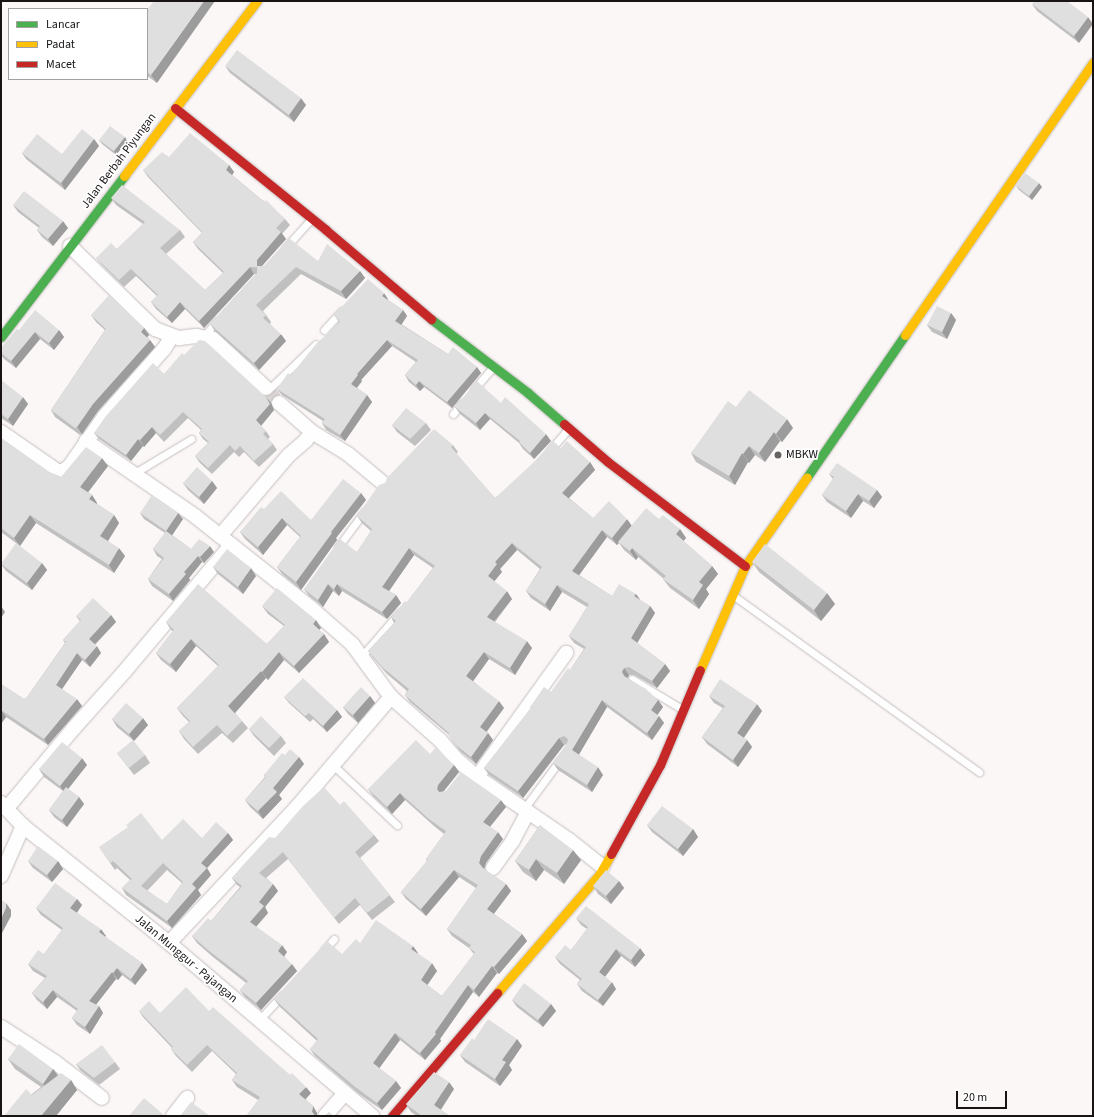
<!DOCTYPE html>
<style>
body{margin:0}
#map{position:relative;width:1094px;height:1117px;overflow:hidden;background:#fcf7f7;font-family:"Source Sans 3",sans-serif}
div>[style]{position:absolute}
.street-tunnel>*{height:14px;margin-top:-7px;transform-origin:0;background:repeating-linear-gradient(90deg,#dad5d5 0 14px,transparent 0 21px)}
.roads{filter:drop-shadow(0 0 1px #c4bfbf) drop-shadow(0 0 1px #c4bfbf)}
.lane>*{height:7px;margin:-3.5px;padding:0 3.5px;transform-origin:3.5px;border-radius:3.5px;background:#fffefe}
.street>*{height:14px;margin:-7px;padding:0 7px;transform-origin:7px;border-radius:7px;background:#fffefe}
.fast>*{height:9px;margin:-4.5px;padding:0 4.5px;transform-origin:4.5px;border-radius:4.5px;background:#4caf50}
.slow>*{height:9px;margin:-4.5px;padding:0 4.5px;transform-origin:4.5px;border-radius:4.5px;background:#ffc107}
.jam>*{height:9px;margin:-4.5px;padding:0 4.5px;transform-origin:4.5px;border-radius:4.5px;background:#c62828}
.wall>*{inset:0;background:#c1c0c0}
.shaded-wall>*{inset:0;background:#9d9c9c}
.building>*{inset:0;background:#e0dfdf}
.dots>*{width:11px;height:11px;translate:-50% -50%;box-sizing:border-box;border:2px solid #fff;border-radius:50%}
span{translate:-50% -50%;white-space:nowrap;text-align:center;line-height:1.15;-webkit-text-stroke:3.5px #fff;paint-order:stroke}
.street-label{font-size:12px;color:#181414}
.poi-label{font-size:12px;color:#181414}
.left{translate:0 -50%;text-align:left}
.frame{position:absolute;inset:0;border:2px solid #181414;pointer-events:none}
.legend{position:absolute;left:8px;top:8px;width:140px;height:72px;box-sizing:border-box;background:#fff;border:1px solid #a3a1a1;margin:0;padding:5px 7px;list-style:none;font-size:12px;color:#181414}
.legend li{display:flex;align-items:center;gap:8px;height:20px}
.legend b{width:20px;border:1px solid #a3a1a1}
.scale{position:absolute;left:956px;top:1091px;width:51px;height:18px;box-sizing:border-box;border:2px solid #181414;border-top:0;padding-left:5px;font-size:12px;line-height:14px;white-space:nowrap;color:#181414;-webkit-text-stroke:3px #fff;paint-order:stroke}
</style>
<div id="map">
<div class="street-tunnel">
<i style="left:266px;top:388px;width:20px;rotate:49deg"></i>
</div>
<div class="roads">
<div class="lane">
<i style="left:286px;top:247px;width:36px;rotate:-48deg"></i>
<i style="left:324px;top:330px;width:26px;rotate:-47deg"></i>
<i style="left:203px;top:337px;width:21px;rotate:-49deg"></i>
<i style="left:474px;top:389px;width:29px;rotate:-49deg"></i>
<i style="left:268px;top:390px;width:66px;rotate:-43.8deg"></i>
<i style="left:453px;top:414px;width:14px;rotate:-51deg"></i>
<i style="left:550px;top:450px;width:28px;rotate:-49deg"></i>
<i style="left:133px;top:474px;width:68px;rotate:-31.1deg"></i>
<i style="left:338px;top:547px;width:44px;rotate:-53.4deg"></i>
<i style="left:734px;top:596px;width:302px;rotate:35.7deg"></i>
<i style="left:361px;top:657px;width:58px;rotate:-49.2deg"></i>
<i style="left:632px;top:679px;width:58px;rotate:31deg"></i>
<i style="left:333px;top:765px;width:88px;rotate:43.2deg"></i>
<i style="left:523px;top:810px;width:62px;rotate:-53.5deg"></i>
<i style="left:324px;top:950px;width:15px;rotate:-48deg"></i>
<i style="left:259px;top:1020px;width:34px;rotate:-47deg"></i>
</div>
<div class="street">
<i style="left:70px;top:246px;width:119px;rotate:44.3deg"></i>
<i style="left:155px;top:329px;width:26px;rotate:21deg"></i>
<i style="left:179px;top:338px;width:17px;rotate:-7deg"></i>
<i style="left:196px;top:336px;width:17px;rotate:10deg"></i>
<i style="left:213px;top:339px;width:72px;rotate:42.8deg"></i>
<i style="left:279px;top:403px;width:44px;rotate:41.3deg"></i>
<i style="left:312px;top:432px;width:42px;rotate:31.4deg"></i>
<i style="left:348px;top:454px;width:47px;rotate:39.8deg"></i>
<i style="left:1px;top:432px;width:72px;rotate:34.8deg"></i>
<i style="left:60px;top:473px;width:11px;rotate:-34deg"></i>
<i style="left:69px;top:467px;width:61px;rotate:-55deg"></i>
<i style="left:104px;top:417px;width:91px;rotate:-48.6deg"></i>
<i style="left:164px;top:349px;width:15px;rotate:-58deg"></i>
<i style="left:86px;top:441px;width:132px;rotate:34.5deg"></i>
<i style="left:195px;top:516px;width:148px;rotate:38.4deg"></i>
<i style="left:311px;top:608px;width:55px;rotate:41.3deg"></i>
<i style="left:352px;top:644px;width:66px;rotate:53.7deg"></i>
<i style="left:391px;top:697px;width:65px;rotate:41.3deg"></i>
<i style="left:440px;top:740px;width:23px;rotate:50deg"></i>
<i style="left:455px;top:758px;width:29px;rotate:41deg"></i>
<i style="left:477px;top:777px;width:112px;rotate:34.4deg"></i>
<i style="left:569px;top:840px;width:43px;rotate:38.5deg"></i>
<i style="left:220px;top:536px;width:106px;rotate:-49.6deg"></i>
<i style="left:289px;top:455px;width:23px;rotate:-41deg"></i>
<i style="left:306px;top:440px;width:10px;rotate:-53deg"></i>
<i style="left:477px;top:777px;width:153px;rotate:-54.3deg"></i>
<i style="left:1px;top:803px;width:32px;rotate:46deg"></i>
<i style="left:23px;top:826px;width:187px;rotate:38.7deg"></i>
<i style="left:169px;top:943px;width:267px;rotate:40.4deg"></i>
<i style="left:7px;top:808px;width:104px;rotate:-50.1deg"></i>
<i style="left:74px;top:728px;width:76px;rotate:-48.2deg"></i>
<i style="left:125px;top:671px;width:165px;rotate:-49.9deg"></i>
<i style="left:493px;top:868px;width:34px;rotate:-54deg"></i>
<i style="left:513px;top:840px;width:32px;rotate:-62deg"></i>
<i style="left:1px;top:876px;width:55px;rotate:-66.3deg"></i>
<i style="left:169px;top:943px;width:187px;rotate:-46.7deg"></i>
<i style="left:297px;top:807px;width:145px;rotate:-49.5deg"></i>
<i style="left:1px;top:1027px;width:64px;rotate:32.9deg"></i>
<i style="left:55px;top:1062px;width:59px;rotate:37.5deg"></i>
<i style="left:173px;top:1116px;width:23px;rotate:-52deg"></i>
<i style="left:325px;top:1116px;width:30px;rotate:-49deg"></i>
</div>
<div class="fast">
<i style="left:431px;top:319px;width:122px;rotate:37.3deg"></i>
<i style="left:528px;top:393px;width:48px;rotate:40.7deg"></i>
<i style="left:1px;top:337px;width:203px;rotate:-52.6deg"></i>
<i style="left:807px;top:477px;width:173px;rotate:-55.4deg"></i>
</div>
<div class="slow">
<i style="left:124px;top:176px;width:220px;rotate:-52.8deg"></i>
<i style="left:905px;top:335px;width:331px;rotate:-55.4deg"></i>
<i style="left:700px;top:670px;width:113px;rotate:-66.6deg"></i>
<i style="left:745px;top:566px;width:108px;rotate:-55.1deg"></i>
<i style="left:497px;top:993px;width:156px;rotate:-49.2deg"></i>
<i style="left:599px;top:875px;width:24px;rotate:-60deg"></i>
</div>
<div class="jam">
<i style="left:175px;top:108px;width:194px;rotate:38.9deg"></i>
<i style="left:326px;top:230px;width:138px;rotate:40.3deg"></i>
<i style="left:564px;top:424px;width:58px;rotate:40.8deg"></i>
<i style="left:608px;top:462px;width:172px;rotate:37.2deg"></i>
<i style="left:611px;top:854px;width:102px;rotate:-61.2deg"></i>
<i style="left:660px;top:765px;width:103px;rotate:-67.2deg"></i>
<i style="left:392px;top:1116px;width:162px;rotate:-49.5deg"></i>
</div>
</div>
<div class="wall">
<i style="clip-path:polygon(1067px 1px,1079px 43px,1037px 11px,1032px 4px)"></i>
<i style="clip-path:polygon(147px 10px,157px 83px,147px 76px)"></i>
<i style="clip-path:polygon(225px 66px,306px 105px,294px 122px,230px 73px)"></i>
<i style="clip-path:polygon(125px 137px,127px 141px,116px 155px,102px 144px,99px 140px)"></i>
<i style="clip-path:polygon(94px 139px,99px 146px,65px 190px,26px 159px,22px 153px,62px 154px)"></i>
<i style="clip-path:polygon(169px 157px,229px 165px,234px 172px,232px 175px,285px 219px,290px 225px,282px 234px,286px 239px,262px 266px,318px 261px,360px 271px,365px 278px,346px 299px,301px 274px,263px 311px,266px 315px,271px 322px,270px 324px,286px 341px,259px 370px,215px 331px,210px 324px,256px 274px,254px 274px,204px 328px,185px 309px,172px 323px,156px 309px,151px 302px,157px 296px,136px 276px,124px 287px,101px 264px,96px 258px,117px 249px,143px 224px,116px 205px,111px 198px,180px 230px,185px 237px,166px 254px,205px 290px,223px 273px,198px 249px,193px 242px,202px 233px,148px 177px,143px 170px)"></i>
<i style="clip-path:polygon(1016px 186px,1042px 187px,1032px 200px,1019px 190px)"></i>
<i style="clip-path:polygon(13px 205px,68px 228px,53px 246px,42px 237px,37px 230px,39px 228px,18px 212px)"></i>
<i style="clip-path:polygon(388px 299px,388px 300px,403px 310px,407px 316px,401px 324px,448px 354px,477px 367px,481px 373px,452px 408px,424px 387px,420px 391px,409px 382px,405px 375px,416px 362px,392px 346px,361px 380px,362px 381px,357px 388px,367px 395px,372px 402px,345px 441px,326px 430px,322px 423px,323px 421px,282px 395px,277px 389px,291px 375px,339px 322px,334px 315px)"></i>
<i style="clip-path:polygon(951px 313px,956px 320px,947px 339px,932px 332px,927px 325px)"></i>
<i style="clip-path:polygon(91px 315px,144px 328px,149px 335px,147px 337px,150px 340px,155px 347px,98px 411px,82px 434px,80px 435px,55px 417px,51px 410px,105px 330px,96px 322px)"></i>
<i style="clip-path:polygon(19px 330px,59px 330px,64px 337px,54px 350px,40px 339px,16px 368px,4px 359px,1px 355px,1px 348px)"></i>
<i style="clip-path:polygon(184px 355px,266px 397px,271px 403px,274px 410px,261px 426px,266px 431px,270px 437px,268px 439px,273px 444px,277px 450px,259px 467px,244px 452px,239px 457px,234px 452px,212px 474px,200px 463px,195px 456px,208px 443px,203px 439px,199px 433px,201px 430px,188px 418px,164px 442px,156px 433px,144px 447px,143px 446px,131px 461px,99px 439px,94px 433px,164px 374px)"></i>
<i style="clip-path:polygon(1px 380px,28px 404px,13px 426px,1px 418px)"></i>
<i style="clip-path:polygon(501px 403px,551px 441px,534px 459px,523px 449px,519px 443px,490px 419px,480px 430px,460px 414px,455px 407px)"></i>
<i style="clip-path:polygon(736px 407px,793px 428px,782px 442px,780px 441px,765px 462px,755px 455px,749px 463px,748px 462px,735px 485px,696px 462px,691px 453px)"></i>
<i style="clip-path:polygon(426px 423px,431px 430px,415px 446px,397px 432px,392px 425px)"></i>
<i style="clip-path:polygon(1px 438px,49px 472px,61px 477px,108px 466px,88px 492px,92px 495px,97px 503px,97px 504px,114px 515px,119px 523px,108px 541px,125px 556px,114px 573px,36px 523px,20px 546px,1px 532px)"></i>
<i style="clip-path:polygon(453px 445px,458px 452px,456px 454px,495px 498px,561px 448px,590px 462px,595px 470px,569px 498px,593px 518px,632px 526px,659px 519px,680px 529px,686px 538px,683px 541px,712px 566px,718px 574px,706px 589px,709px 594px,699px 609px,670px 588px,663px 579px,664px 579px,638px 557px,636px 560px,624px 550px,619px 543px,617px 545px,607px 537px,579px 575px,612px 596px,636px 594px,640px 600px,650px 606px,655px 613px,637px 643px,665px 664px,670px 671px,657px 688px,634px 675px,629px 675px,628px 678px,658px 700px,663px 707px,657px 715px,659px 716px,664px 723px,652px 740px,607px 707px,578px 755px,603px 775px,592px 792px,558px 770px,553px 763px,567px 744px,564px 745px,523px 798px,489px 775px,484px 768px,531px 708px,530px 707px,551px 692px,570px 670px,584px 649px,574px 643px,569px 636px,587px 607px,562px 592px,550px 611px,531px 598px,526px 591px,540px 569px,517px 550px,500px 569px,502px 572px,494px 581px,512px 599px,495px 622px,532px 648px,515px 675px,489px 659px,473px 681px,504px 708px,486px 731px,488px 733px,493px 740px,476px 764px,461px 752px,453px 742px,448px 734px,410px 702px,405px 695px,407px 691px,387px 674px,373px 658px,368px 651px,394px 623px,391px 617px,407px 602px,433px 568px,414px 555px,389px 591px,396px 595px,401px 603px,387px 619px,342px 591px,339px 596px,333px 591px,323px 607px,309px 596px,304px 589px,357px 552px,371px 531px,362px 523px,357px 516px,385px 483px)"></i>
<i style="clip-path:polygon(829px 474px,877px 490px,882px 497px,874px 508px,863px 501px,851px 518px,827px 502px,822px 495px,833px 479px)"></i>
<i style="clip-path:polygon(212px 481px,217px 488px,204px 504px,188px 490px,183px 483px)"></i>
<i style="clip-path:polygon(361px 493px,366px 500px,336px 538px,337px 540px,301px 590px,282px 574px,277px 567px,300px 537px,287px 525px,263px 555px,245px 539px,240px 532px,264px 509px,311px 520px)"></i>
<i style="clip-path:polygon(140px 513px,183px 519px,172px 535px,191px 549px,214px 552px,204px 563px,202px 562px,189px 578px,190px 580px,173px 601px,152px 586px,148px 579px,162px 559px,157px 556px,153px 549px,165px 533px,144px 519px)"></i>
<i style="clip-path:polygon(752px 562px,835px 604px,821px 621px,759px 572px)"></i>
<i style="clip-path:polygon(42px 563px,47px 570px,32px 590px,6px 571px,1px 564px)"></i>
<i style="clip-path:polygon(213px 567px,256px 576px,243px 594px,218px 574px)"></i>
<i style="clip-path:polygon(262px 606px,316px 620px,321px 628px,319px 630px,324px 634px,329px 642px,299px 673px,284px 660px,268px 680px,266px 678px,235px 713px,242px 721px,248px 728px,233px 743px,222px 733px,198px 754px,184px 739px,179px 731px,189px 722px,182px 715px,177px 708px,218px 666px,196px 646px,176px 672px,161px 660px,156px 653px,173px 631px,171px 630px,166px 622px,267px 644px,284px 626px,268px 614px)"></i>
<i style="clip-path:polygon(111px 615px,116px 622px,95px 645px,101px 653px,90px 667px,82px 660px,62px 689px,82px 706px,48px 745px,6px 717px,1px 724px,1px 684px,24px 699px,27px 697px,65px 643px,63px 640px,80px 621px,76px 616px)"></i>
<i style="clip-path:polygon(370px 696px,375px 703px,358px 723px,348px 714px,343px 707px)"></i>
<i style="clip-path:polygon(709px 696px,762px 711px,744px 738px,747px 740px,752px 747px,738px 767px,707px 744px,702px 737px,723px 708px,714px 703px)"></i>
<i style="clip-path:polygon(284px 697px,337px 710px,342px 717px,327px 732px,313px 719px,310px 722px,289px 703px)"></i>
<i style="clip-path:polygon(112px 719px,148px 725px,134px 741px,117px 727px)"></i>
<i style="clip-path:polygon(249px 729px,281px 736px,286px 743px,274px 756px,254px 736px)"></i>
<i style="clip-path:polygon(117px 753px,145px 755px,150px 763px,134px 775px)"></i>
<i style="clip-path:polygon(430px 754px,454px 765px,459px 772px,443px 792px,506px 807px,490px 827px,503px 839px,486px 863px,484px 869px,506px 884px,511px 891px,494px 914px,522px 934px,527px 941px,499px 974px,497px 973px,479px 997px,473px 992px,440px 1039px,441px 1041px,425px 1060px,400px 1040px,379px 1068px,396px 1081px,401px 1088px,382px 1110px,359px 1094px,315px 1056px,310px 1049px,317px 1041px,279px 1006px,274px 999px,360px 943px,418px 953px,418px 954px,437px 971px,427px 985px,442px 996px,474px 954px,469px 948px,452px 936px,447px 929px,476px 888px,459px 877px,426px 916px,406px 899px,401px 892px,427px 861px,426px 859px,444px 834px,434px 826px,405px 800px,392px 814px,373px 796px,368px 789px)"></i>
<i style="clip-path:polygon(285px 755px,299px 757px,304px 764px,279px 795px,282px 799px,263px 819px,250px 807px,245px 800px,265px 777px,264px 775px)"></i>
<i style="clip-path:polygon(87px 765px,68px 789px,79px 797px,84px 804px,67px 827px,54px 817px,49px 810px,63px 791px,44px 777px,39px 769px)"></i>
<i style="clip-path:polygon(340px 805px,374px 835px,379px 841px,360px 858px,395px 902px,372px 920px,360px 905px,339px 924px,288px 859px,266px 878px,273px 884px,278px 891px,265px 907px,268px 913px,256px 927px,287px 952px,284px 956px,297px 971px,261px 1010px,245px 997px,240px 990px,246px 983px,213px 957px,197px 943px,192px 936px,211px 921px,240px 887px,237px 885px,232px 878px,275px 838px)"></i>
<i style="clip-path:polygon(540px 825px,581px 860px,564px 884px,544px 870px,536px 881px,523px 872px,515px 861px)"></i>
<i style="clip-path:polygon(647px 825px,693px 829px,698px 837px,683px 856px,652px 832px)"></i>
<i style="clip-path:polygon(evenodd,228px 833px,233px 840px,207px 868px,211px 875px,198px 890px,201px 895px,172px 928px,126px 895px,122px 888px,130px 880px,117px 868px,115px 870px,99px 847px,162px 840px,202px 838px,228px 833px,167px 870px,182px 883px,167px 904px,147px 891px,167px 870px)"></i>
<i style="clip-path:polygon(28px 861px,58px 861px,63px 869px,52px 882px,33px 868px)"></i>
<i style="clip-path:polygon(619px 881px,624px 888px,611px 904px,598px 894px,593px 886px)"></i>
<i style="clip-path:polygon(77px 899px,82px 905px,77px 913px,106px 936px,105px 937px,142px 963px,147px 970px,135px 985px,122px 975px,118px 980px,116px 979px,96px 1005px,99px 1006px,103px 1013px,90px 1034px,77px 1025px,72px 1018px,77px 1011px,57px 997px,47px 1009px,37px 1000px,32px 993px,45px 978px,33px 971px,28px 964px,44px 954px,62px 930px,41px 915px,36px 908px)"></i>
<i style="clip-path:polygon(576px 918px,645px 955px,635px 967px,621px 956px,605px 977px,616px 989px,603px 1006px,582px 991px,577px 984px,580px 980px,560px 964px,555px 957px,571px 950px,587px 929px,581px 925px)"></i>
<i style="clip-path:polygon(512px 1000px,551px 1004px,556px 1011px,543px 1027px,517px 1007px)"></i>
<i style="clip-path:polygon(139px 1011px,160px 1013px,209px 1011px,290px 1075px,311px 1093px,305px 1099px,313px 1106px,317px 1113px,258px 1100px,237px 1087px,232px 1080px,236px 1074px,212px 1051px,192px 1072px,176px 1056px,171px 1049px,172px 1048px,143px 1017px)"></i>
<i style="clip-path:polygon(517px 1039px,522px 1046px,509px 1065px,512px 1070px,500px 1086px,465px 1062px,460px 1055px)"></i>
<i style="clip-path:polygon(8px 1059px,53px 1069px,58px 1075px,71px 1080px,77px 1090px,56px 1116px,4px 1116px,41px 1087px,15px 1069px)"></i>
<i style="clip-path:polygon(115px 1062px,120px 1069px,99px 1085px,81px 1071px,76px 1064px)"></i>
<i style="clip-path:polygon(454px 1089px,441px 1110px,450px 1116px,417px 1116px,411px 1112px,406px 1104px)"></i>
</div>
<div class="shaded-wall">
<i style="clip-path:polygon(204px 1px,215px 1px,157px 83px,151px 75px)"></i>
<i style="clip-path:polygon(1088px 17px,1093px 24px,1079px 43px,1074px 36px)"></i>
<i style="clip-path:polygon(301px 98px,306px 105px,294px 122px,289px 115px)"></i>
<i style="clip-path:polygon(125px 137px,127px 141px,116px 155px,114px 151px)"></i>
<i style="clip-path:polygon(94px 139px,99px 146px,65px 190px,61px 183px)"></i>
<i style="clip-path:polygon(229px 165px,234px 172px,231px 177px,226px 170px)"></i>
<i style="clip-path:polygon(1039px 183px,1042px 187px,1032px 200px,1029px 196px)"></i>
<i style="clip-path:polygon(63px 221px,68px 228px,53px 246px,48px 239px)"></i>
<i style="clip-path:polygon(281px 232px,286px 239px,261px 267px,257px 267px,257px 260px)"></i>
<i style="clip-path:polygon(250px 267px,254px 274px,204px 328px,199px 321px)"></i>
<i style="clip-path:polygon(360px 271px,365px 278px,346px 299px,341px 291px)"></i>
<i style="clip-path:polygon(384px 293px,388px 299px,386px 302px,382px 296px)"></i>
<i style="clip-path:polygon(180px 302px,185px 309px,172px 323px,167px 317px)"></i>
<i style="clip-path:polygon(403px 310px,407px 316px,400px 327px,395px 321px)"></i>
<i style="clip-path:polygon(951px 313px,956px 320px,947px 339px,942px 332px)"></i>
<i style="clip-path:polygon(144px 328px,149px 335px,146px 339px,141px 332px)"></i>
<i style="clip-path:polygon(59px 330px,64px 337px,54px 350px,49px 343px)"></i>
<i style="clip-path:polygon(35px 332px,40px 339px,16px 368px,11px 361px)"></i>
<i style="clip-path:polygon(281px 334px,286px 341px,259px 370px,254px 363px)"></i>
<i style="clip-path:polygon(150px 340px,155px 347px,98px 411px,82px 434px,77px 427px,93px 404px)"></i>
<i style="clip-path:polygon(387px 340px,392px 346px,361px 380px,362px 381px,355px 390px,351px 384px,357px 374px)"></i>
<i style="clip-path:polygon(477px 367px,481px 373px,452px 408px,447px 402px)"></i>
<i style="clip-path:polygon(419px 381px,424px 387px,420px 391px,416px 385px)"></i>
<i style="clip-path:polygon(367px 395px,372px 402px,345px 441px,340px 435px)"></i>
<i style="clip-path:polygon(23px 397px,28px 404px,13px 426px,8px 419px)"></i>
<i style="clip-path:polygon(266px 397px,271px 403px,274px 410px,260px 427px,256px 420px)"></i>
<i style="clip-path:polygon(485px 413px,490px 419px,480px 430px,476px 423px)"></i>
<i style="clip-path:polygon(787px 419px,793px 428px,782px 442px,776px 434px)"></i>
<i style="clip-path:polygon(152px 427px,156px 433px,144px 447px,140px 440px)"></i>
<i style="clip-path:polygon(774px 432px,780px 441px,765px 462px,759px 453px)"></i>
<i style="clip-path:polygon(546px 434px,551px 441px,534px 459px,530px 453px)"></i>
<i style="clip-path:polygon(138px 439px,143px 446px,131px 461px,126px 455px)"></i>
<i style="clip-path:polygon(749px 446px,755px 455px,749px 463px,743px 454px)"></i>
<i style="clip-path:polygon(742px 453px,748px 462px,735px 485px,729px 476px)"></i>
<i style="clip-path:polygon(102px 458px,108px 466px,86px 495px,80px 487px)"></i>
<i style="clip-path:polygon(590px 462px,595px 470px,567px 500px,562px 493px)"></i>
<i style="clip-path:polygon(212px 481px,217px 488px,204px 504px,199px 497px)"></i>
<i style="clip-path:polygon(877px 490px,882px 497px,874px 508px,869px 501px)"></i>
<i style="clip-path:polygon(361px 493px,366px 500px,336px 538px,337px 540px,301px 590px,296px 582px,331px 532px)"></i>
<i style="clip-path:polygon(858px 494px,863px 501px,851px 518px,846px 511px)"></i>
<i style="clip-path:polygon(92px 495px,97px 503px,94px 507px,89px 499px)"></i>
<i style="clip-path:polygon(178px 513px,183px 519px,171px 537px,166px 531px)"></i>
<i style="clip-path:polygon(30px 515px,36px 523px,20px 546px,14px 538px)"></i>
<i style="clip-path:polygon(114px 515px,119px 523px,106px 544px,100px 536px)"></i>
<i style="clip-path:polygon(282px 518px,287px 525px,263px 555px,258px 547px)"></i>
<i style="clip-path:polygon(627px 519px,632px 526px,617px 545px,612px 538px)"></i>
<i style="clip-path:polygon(680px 529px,686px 538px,682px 543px,676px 534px)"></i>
<i style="clip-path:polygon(602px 530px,607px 537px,577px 578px,572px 571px)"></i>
<i style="clip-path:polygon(512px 543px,517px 550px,500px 569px,502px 572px,493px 583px,488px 576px,495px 562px)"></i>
<i style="clip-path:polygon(210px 546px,214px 552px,204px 563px,200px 557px)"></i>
<i style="clip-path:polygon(119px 548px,125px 556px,114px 573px,109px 565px)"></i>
<i style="clip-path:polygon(409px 548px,414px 555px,387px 594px,382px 587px)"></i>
<i style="clip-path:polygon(632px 548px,638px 557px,636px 560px,630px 551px)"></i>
<i style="clip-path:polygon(198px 556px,202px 562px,189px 578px,190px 580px,173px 601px,169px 594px,184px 572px)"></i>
<i style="clip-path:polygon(42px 563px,47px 570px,32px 590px,27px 583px)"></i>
<i style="clip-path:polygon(712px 566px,718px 574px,706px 589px,709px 594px,699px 609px,693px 600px,699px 582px)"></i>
<i style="clip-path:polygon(251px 568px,256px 576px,243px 594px,238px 587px)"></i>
<i style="clip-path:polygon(328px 584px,333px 591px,323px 607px,318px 600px)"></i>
<i style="clip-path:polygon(337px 584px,342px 591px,339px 596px,334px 589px)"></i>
<i style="clip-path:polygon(557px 585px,562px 592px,550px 611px,545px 604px)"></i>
<i style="clip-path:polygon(507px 591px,512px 599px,492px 624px,487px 617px)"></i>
<i style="clip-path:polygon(827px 593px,835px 604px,821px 621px,814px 610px)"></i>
<i style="clip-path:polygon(636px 594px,641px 601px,634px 596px)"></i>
<i style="clip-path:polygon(396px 595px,401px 603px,387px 619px,382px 612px)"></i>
<i style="clip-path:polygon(1px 606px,5px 612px,1px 618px)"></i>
<i style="clip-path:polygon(650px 606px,655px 613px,636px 645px,631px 638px)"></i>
<i style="clip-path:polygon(111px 615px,116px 622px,93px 646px,89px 639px)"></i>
<i style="clip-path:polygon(316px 620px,321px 628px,318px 631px,313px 624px)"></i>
<i style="clip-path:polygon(324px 634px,329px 642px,299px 673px,294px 666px)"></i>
<i style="clip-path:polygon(191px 639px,196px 646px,176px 672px,170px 664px)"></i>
<i style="clip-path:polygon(527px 641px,532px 648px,515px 675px,510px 668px)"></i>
<i style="clip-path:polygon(97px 646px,101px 653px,90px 667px,85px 660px)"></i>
<i style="clip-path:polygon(279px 652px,284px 660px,268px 680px,262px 672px)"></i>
<i style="clip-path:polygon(484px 652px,489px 659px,471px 684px,466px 676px)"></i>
<i style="clip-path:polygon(77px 653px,82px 660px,60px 692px,56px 685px)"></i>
<i style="clip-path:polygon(665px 664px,670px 671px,657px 688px,652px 681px)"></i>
<i style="clip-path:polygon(624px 668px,629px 675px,627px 679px,629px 683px,622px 672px)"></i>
<i style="clip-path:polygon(261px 671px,266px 678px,234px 714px,228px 706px)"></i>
<i style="clip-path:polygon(370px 696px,375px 703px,358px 723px,353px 715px)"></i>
<i style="clip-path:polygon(77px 699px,82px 706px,48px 745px,44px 739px)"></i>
<i style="clip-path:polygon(602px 700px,607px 707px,577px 758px,572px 750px)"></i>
<i style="clip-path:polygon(658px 700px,663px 707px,656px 717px,651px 710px)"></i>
<i style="clip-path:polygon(499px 701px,504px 708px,485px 734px,480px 727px)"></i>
<i style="clip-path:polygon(757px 704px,762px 711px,742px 740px,737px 733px)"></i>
<i style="clip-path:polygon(1px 710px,6px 717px,1px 724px)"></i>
<i style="clip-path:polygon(337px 710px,342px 717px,327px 732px,323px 726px)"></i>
<i style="clip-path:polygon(659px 716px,664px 723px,652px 740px,647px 733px)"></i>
<i style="clip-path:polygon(143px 718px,148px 725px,134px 741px,129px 734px)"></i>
<i style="clip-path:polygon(488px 733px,493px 740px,476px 764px,471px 757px)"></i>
<i style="clip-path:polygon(559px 738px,564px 745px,523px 798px,518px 791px)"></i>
<i style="clip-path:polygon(747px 740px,752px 747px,738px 767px,733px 760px)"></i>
<i style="clip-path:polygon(299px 757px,304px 764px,279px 795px,282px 799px,263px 819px,258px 811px,273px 788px)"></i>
<i style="clip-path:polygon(82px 758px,87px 765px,65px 793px,60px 786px)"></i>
<i style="clip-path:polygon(454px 765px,459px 772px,443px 792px,442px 796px,437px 789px,438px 785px)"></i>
<i style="clip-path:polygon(598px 767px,603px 775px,592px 792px,587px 785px)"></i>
<i style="clip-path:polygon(400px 793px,405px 800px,392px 814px,387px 807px)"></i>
<i style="clip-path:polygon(79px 797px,84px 804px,67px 827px,62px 820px)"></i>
<i style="clip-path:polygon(501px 800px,506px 807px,488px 829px,483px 822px)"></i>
<i style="clip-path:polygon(693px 829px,698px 837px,683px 856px,678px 849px)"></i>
<i style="clip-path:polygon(498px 832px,503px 839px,486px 863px,484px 870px,479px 863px,481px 856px)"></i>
<i style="clip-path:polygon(228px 833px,233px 840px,207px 868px,211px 875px,198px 890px,201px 895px,172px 928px,167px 921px,192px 884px,201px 863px)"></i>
<i style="clip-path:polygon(573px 850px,581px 860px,564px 884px,557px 873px)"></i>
<i style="clip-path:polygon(536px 859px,544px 870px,536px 881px,529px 870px)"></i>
<i style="clip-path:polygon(58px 861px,63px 869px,52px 882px,47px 875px)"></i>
<i style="clip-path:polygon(454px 870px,459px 877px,426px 916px,421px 909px)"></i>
<i style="clip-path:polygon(619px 881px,624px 888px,611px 904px,606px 896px)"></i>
<i style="clip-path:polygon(273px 884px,278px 891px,265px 907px,268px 913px,254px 929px,250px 922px,259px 902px)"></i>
<i style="clip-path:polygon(506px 884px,511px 891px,492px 916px,487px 909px)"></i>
<i style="clip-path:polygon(77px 899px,82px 905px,75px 915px,70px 908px)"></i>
<i style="clip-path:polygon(6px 903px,11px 910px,11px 916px,1px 935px,1px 919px)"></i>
<i style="clip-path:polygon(101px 929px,106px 936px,104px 939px,99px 932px)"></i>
<i style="clip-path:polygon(522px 934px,527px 941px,499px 974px,494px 967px)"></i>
<i style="clip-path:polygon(282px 945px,287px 952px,283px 958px,278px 951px)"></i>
<i style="clip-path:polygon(413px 946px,418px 953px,416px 956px,411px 949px)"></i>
<i style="clip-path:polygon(640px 948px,645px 955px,635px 967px,631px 960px)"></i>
<i style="clip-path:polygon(616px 949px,621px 956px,603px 979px,599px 972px)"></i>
<i style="clip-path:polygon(142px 963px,147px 970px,135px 985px,131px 979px)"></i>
<i style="clip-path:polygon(432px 963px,437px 971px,426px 987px,421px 980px)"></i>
<i style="clip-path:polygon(292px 964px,297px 971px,261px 1010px,256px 1003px)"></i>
<i style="clip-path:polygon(492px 966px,497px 973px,479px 997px,474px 990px)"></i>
<i style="clip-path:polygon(117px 968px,122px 975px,118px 980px,113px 973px)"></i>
<i style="clip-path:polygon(112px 972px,116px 979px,94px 1007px,89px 1001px)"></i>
<i style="clip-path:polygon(612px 982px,616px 989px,603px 1006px,598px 1000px)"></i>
<i style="clip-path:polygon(468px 985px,473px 992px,440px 1039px,441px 1041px,425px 1060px,420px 1053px)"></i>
<i style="clip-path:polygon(53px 990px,57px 997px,47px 1009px,43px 1002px)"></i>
<i style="clip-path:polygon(551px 1004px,556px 1011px,543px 1027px,538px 1020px)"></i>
<i style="clip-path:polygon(99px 1006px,103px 1013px,90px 1034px,85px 1027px)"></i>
<i style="clip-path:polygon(395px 1033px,400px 1040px,378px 1070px,373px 1063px)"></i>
<i style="clip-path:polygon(517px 1039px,522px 1046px,509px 1065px,512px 1070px,500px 1086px,495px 1079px,502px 1060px)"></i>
<i style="clip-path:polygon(53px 1069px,60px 1079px,50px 1094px,43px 1084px)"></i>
<i style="clip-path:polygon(71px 1080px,77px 1090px,56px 1116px,41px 1116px)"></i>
<i style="clip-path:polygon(396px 1081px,401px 1088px,382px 1110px,377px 1103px)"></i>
<i style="clip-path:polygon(449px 1082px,454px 1089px,439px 1112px,434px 1105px)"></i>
<i style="clip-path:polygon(306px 1087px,311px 1093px,304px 1101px,299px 1094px)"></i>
<i style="clip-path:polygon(313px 1106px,317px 1113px,317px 1116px,315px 1116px,312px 1112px)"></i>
</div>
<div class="building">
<i style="clip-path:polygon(154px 1px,204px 1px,151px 75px,147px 72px,147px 10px)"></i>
<i style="clip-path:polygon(1035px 1px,1067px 1px,1088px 17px,1074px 36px,1032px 4px)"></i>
<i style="clip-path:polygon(237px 50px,301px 98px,289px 115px,225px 66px)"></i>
<i style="clip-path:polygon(110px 126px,125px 137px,114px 151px,99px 140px)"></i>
<i style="clip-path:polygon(82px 129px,94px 139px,61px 183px,22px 153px,37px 134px,62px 154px)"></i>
<i style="clip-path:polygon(190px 133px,229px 165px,226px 170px,264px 202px,266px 200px,285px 219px,276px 228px,281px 232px,257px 260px,257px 267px,250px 267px,199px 321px,180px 302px,167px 317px,151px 302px,158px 295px,131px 269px,119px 280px,96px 258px,111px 243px,117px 249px,145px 222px,111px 198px,122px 185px,180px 230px,160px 248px,205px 290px,224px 272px,193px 242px,202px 232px,143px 170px,162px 152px,169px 157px)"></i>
<i style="clip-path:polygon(1025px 173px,1039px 183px,1029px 196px,1016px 186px)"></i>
<i style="clip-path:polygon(24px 191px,63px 221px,48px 239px,37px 230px,40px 226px,13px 205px)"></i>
<i style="clip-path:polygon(289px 238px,318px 261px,327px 244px,360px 271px,341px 291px,296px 267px,256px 305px,266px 315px,263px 318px,281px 334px,254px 363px,210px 324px,257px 273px,257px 266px,264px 266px)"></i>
<i style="clip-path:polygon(368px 279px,384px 293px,382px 296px,403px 310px,395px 321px,448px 354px,453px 347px,477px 367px,447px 402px,419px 381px,416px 385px,405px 375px,418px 360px,387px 340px,357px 374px,358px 375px,351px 384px,367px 395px,340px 435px,322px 423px,325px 419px,277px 389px,288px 373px,291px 375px,316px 344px,340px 322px,334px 315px)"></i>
<i style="clip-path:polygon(109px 295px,144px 328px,141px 332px,150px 340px,93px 404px,77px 427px,75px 428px,51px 410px,106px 329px,91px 315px)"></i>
<i style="clip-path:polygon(937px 306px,951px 313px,942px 332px,927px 325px)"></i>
<i style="clip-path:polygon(35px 310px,59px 330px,49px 343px,35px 332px,11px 361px,1px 353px,1px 348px,17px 329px,19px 330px)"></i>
<i style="clip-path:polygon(199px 340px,205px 341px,266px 397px,270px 404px,256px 420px,266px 431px,263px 434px,273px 444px,254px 461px,240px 446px,235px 451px,230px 445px,208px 468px,195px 456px,209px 442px,199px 433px,202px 429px,183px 412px,160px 435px,152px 427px,140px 440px,138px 439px,126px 455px,94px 433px,106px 416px,153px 363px,164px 374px,182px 353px,184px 355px)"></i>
<i style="clip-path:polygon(1px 380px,23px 397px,8px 419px,1px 414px)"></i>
<i style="clip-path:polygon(477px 381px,501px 403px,505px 397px,546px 434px,530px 453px,519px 442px,520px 441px,485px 413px,476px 423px,455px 407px)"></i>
<i style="clip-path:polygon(749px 390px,787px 419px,776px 434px,774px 432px,759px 453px,749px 446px,743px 454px,742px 453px,729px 476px,691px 453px,728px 401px,736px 407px)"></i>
<i style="clip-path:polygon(406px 408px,426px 423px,410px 439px,392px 425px)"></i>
<i style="clip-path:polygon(434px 429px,453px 445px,451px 447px,495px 498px,534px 462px,553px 441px,561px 448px,567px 441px,590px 462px,562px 493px,593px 518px,609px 501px,627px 519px,612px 538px,602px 530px,572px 571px,612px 596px,619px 584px,636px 594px,634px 596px,650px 606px,631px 638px,665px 664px,652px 681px,629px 667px,624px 668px,622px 672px,624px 676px,646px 689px,658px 700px,651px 710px,659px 716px,647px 733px,602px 700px,572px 750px,598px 767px,587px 785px,553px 763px,567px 743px,568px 739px,564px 736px,559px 738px,518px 791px,484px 768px,531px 708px,530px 707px,544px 687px,551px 692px,568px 668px,570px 670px,586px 647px,569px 636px,589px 604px,557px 585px,545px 604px,526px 591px,542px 567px,512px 543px,495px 562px,497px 564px,488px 576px,507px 591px,487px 617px,527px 641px,510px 668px,484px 652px,466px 676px,499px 701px,480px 727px,488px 733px,471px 757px,456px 745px,448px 735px,449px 733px,405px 695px,409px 689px,382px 667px,368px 651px,396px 621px,391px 617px,405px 601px,407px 602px,435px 566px,409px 548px,382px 587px,396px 595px,382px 612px,337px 584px,334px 589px,328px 584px,318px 600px,304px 589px,340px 539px,357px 552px,372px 529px,357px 516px,379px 485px,385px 483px,387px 478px)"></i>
<i style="clip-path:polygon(1px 438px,49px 472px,61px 477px,86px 447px,102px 458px,80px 487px,92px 495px,89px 499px,114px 515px,100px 536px,119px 548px,109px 565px,30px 515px,14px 538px,1px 528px)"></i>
<i style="clip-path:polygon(837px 463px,877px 490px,869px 501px,858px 494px,846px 511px,822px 495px,834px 477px,829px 474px)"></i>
<i style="clip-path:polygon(197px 467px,212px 481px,199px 497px,183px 483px)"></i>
<i style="clip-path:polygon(343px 479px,361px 493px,331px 532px,332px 533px,296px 582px,277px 567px,301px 536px,282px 518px,258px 547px,240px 532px,261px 507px,264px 509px,281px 491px,311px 520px)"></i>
<i style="clip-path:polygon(152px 495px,178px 513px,166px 531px,191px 549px,199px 539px,210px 546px,200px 557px,198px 556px,184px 572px,186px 574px,169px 594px,148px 579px,164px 558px,153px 549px,166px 531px,140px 513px)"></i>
<i style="clip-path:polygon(646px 508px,659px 519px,663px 515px,680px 529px,676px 534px,712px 566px,699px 582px,703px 585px,693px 600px,663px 579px,666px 576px,632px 548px,630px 551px,618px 542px)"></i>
<i style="clip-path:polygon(16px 543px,42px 563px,27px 583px,1px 564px)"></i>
<i style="clip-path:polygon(765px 544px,827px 593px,814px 610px,752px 562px)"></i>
<i style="clip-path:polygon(227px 549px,251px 568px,238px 587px,213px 567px)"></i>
<i style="clip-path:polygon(198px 584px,267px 644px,285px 625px,262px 606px,277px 588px,316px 620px,313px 624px,324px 634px,294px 666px,279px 652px,262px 672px,261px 671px,228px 706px,242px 721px,227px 736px,217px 725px,193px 747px,179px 731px,190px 721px,177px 708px,219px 665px,191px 639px,170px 664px,156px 653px,174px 630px,166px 622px)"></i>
<i style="clip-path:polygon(93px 598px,111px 615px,89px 639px,97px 646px,85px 660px,77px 653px,56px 685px,77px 699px,44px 739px,1px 710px,1px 684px,24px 699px,27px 697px,66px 642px,63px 640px,81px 620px,76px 616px)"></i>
<i style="clip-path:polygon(303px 678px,337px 710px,323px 726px,309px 713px,305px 716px,284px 697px)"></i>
<i style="clip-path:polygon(720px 679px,757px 704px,737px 733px,747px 740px,733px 760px,702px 737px,725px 706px,709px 696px)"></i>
<i style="clip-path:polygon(361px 687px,370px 696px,353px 715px,343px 707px)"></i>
<i style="clip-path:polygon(126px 703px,143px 718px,129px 734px,112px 719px)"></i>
<i style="clip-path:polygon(261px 716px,281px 736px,269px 748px,249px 729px)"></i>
<i style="clip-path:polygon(133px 740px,145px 755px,129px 768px,117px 753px)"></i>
<i style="clip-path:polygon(416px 740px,430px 754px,436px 747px,454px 765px,438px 785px,437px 789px,439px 792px,446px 791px,461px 772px,501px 800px,483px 822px,498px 832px,481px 856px,479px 863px,483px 868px,506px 884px,487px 909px,522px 934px,494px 967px,492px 966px,474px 990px,468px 985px,435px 1032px,436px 1034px,420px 1053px,395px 1033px,373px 1063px,396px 1081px,377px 1103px,354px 1086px,310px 1049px,318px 1039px,274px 999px,327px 941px,342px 954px,356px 939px,360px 943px,376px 920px,413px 946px,411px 949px,432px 963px,421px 980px,442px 996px,475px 952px,469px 948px,471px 945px,447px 929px,478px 885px,454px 870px,421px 909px,401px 892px,428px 860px,426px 859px,446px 831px,429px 819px,400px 793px,387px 807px,368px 789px)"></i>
<i style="clip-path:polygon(62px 742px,82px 758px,60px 786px,39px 769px)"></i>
<i style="clip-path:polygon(290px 749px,299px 757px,273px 788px,277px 792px,258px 811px,245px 800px,266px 777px,264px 775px,282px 753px,285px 755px)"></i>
<i style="clip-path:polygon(66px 787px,79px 797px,62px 820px,49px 810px)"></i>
<i style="clip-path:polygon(324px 787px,340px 805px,344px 801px,374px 835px,355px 852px,390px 895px,367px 913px,355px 898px,334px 918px,283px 852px,259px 873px,273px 884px,259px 902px,264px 906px,250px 922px,282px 945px,278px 951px,292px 964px,256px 1003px,240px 990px,248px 981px,208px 950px,192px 936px,208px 918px,211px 921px,242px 886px,232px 878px,243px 865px,269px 837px,275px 838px,303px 806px)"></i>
<i style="clip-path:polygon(662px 806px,693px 829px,678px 849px,647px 825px)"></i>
<i style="clip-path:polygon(evenodd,141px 813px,162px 840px,183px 819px,202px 838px,216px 822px,228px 833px,201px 863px,207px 868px,192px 884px,196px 888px,167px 921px,122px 888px,131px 879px,133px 880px,113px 861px,110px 863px,99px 847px,128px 827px,126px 825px,141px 813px,163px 863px,183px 882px,167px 904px,141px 886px,163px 863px)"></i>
<i style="clip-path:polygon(540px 825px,573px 850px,557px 873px,536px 859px,529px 870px,515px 861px)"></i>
<i style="clip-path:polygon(38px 846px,58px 861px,47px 875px,28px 861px)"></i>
<i style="clip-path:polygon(606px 870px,619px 881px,606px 896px,593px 886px)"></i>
<i style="clip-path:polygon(55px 883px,77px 899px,70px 908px,101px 929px,99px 932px,142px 963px,131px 979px,117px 968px,113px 973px,112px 972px,89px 1001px,99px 1006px,85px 1027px,72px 1018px,78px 1009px,53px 990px,43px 1002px,32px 993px,47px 976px,28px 964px,38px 950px,44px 954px,63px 928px,36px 908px)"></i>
<i style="clip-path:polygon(1px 900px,6px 903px,6px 908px,1px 919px)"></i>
<i style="clip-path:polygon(586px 906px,640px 948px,631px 960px,616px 949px,599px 972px,612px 982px,598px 1000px,577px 984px,582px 979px,555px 957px,565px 945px,571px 950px,588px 927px,576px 918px)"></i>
<i style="clip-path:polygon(524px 983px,551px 1004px,538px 1020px,512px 1000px)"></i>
<i style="clip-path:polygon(186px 987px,209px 1011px,213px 1007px,290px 1075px,292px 1073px,306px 1087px,299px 1094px,313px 1106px,312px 1112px,315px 1116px,246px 1116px,260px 1097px,232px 1080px,237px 1073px,207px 1045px,187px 1065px,171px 1049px,173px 1047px,139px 1011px,149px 1001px,160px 1013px)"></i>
<i style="clip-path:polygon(488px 1019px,517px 1039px,502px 1060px,506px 1062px,495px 1079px,460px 1055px,472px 1038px,474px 1040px)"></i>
<i style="clip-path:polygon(19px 1044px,53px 1069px,43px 1084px,8px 1059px)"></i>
<i style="clip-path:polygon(102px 1045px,115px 1062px,94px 1078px,76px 1064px)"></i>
<i style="clip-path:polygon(434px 1072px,449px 1082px,434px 1105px,450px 1116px,422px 1116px,406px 1104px)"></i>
<i style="clip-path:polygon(61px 1073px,71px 1080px,41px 1116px,4px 1116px,26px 1089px,32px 1095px)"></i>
<i style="clip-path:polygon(144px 1098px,165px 1116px,129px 1116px)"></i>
<i style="clip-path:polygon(191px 1102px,210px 1116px,180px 1116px)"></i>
<i style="clip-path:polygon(329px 1112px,334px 1116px,324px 1116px)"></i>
</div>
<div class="dots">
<i style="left:778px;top:455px;background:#686363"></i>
</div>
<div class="street-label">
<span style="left:119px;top:161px;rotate:-53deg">Jalan Berbah Piyungan</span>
<span style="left:186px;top:959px;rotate:40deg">Jalan Munggur - Pajangan</span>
</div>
<div class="poi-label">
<span class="left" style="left:786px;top:455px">MBKW</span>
</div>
<div class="frame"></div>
<ul class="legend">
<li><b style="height:5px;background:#4caf50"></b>Lancar</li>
<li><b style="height:5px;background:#ffc107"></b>Padat</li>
<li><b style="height:5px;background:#c62828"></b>Macet</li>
</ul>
<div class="scale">20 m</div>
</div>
